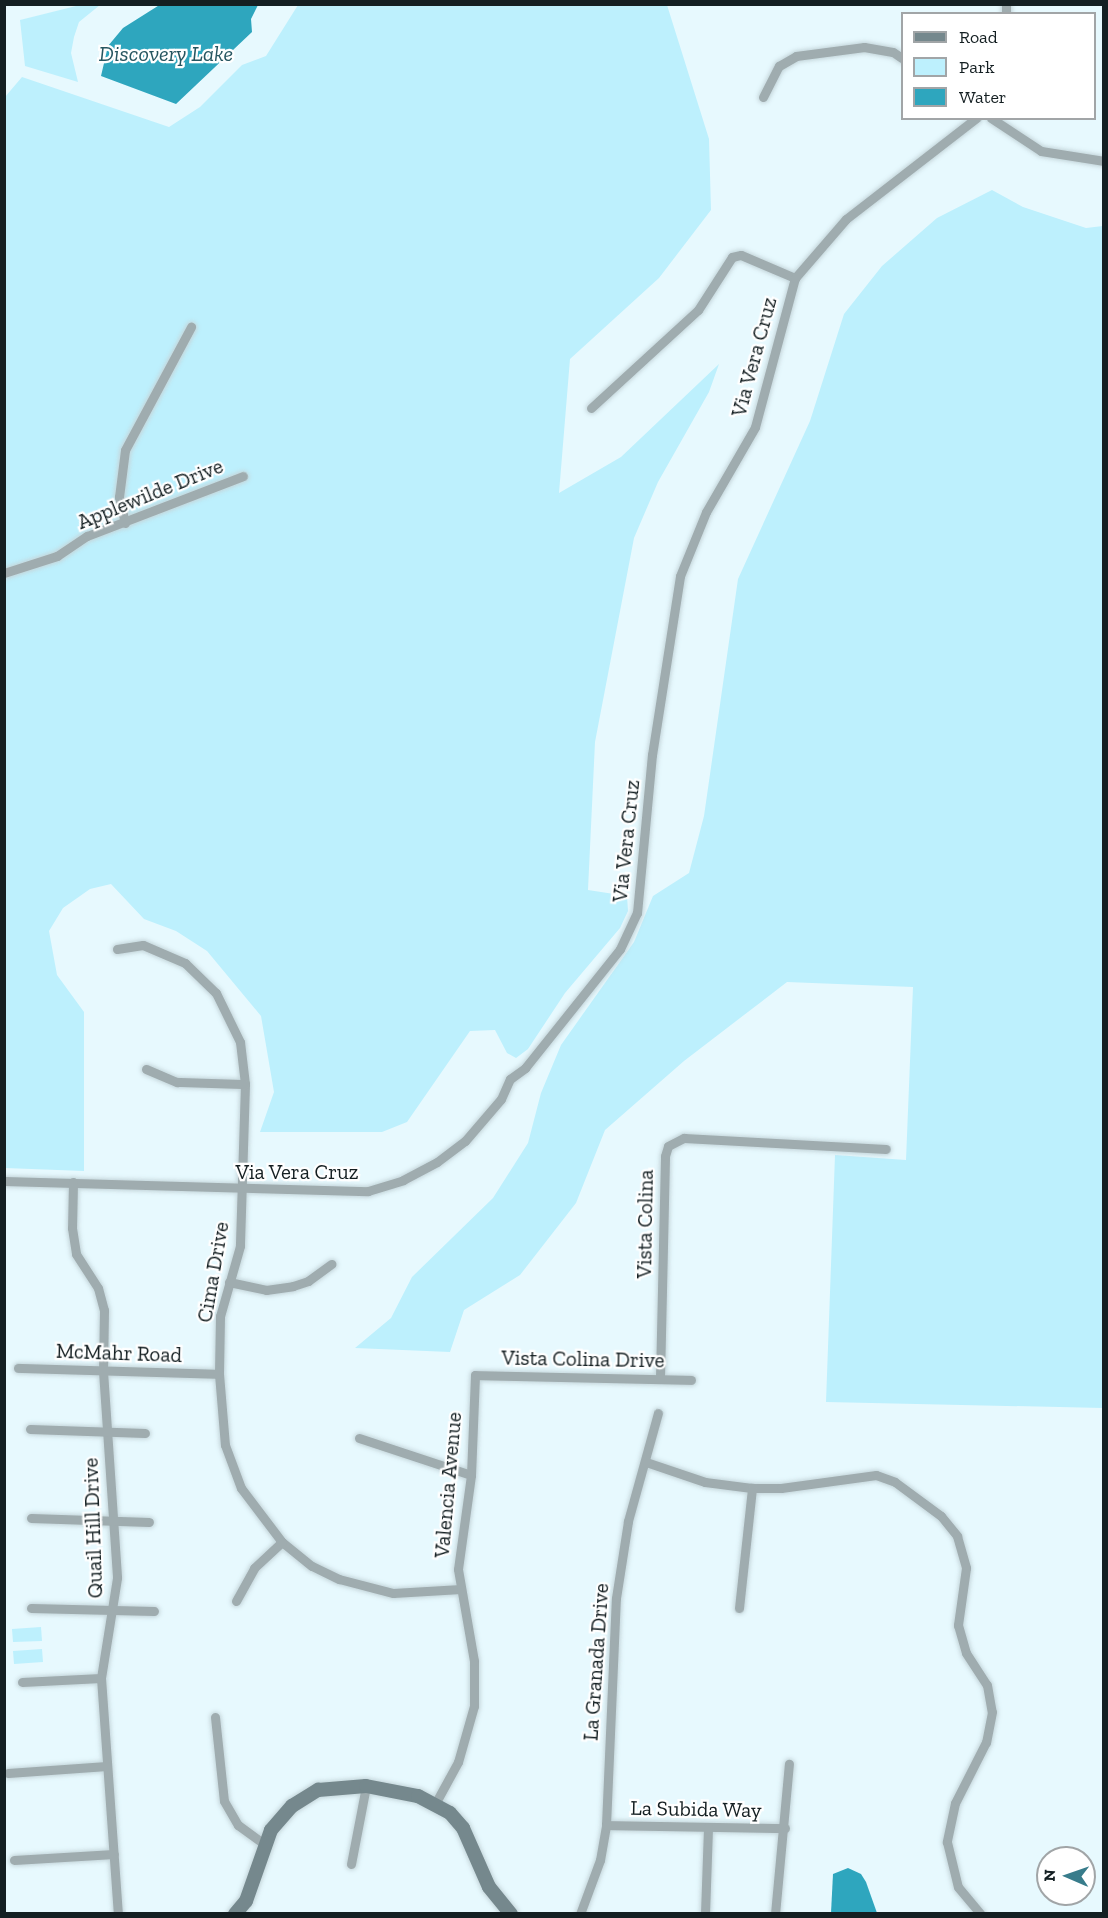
<!DOCTYPE html>
<style>
body{margin:0}
#map{position:relative;width:1108px;height:1918px;overflow:hidden;background:#e7f9fe;font-family:"Zilla Slab",serif}
div>[style]{position:absolute}
.green>*{inset:0;background:#bdf0fd}
.water>*{inset:0;background:#2ea6be}
.roads{filter:drop-shadow(0 0 2px #c5d6db) drop-shadow(0 0 2px #c5d6db)}
.street>*{height:9px;margin:-4.5px;padding:0 4.5px;transform-origin:4.5px;border-radius:4.5px;background:#9facaf}
.secondary>*{height:14px;margin:-7px;padding:0 7px;transform-origin:7px;border-radius:7px;background:#75888d}
span{translate:-50% -50%;white-space:nowrap;text-align:center;line-height:1.15;-webkit-text-stroke:4.5px #fff;paint-order:stroke}
.street-label{font-size:21px;color:#141f22}
.water-label{font-size:22px;color:#265661;font-style:italic}
.frame{position:absolute;inset:0;border:6px solid #141f22;pointer-events:none}
.legend{position:absolute;left:901px;top:12px;width:195px;height:108px;box-sizing:border-box;background:#fff;border:2px solid #a1a5a7;margin:0;padding:8px 10px;list-style:none;font-size:18px;color:#141f22}
.legend li{display:flex;align-items:center;gap:12px;height:30px}
.legend b{width:30px;border:2px solid #a1a5a7}
.north{position:absolute;left:1036px;top:1846px;width:60px;height:60px;box-sizing:border-box;background:#fff;border:2px solid #a1a5a7;border-radius:50%;rotate:272deg;font-size:16px;font-weight:700;line-height:24px;text-align:center;color:#141f22}
.north::after{content:'';display:block;margin:auto;width:21px;height:27px;background:#387c8b;clip-path:polygon(50% 0,100% 100%,50% 72%,0 100%)}
</style>
<div id="map">
<div class="green">
<i style="clip-path:polygon(84px 4px,100px 5px,79px 22px,74px 37px,71px 53px,78px 82px,25px 66px,20px 20px)"></i>
<i style="clip-path:polygon(298px 5px,667px 5px,709px 139px,711px 210px,659px 278px,570px 359px,559px 493px,621px 457px,719px 364px,709px 392px,658px 482px,634px 538px,595px 742px,588px 890px,627px 896px,628px 911px,620px 928px,565px 993px,528px 1049px,516px 1058px,507px 1053px,495px 1030px,470px 1031px,407px 1122px,382px 1132px,260px 1132px,274px 1092px,261px 1016px,207px 951px,176px 931px,144px 919px,111px 884px,90px 889px,63px 908px,49px 931px,57px 975px,84px 1012px,84px 1171px,5px 1168px,5px 97px,22px 77px,169px 127px,200px 107px,242px 65px,266px 56px)"></i>
<i style="clip-path:polygon(992px 190px,1023px 207px,1086px 228px,1103px 226px,1103px 1408px,826px 1402px,835px 1155px,906px 1160px,913px 987px,787px 982px,684px 1061px,605px 1130px,576px 1203px,520px 1275px,464px 1310px,450px 1352px,355px 1348px,391px 1318px,412px 1277px,493px 1198px,528px 1143px,541px 1093px,561px 1045px,634px 942px,653px 896px,689px 873px,704px 816px,738px 579px,810px 421px,844px 314px,882px 266px,937px 218px)"></i>
<i style="clip-path:polygon(41px 1627px,42px 1641px,13px 1642px,12px 1629px)"></i>
<i style="clip-path:polygon(42px 1649px,43px 1662px,14px 1664px,13px 1651px)"></i>
</div>
<div class="water">
<i style="clip-path:polygon(161px 4px,258px 5px,251px 19px,252px 32px,176px 104px,101px 76px,108px 46px,123px 28px)"></i>
<i style="clip-path:polygon(848px 1868px,861px 1874px,866px 1882px,877px 1913px,831px 1913px,833px 1874px)"></i>
</div>
<div class="roads">
<div class="street">
<i style="left:1006px;top:4px;width:10px;rotate:90deg"></i>
<i style="left:763px;top:97px;width:35px;rotate:-63deg"></i>
<i style="left:779px;top:66px;width:20px;rotate:-30deg"></i>
<i style="left:796px;top:56px;width:69px;rotate:-7.5deg"></i>
<i style="left:864px;top:47px;width:29px;rotate:10deg"></i>
<i style="left:893px;top:52px;width:11px;rotate:34deg"></i>
<i style="left:991px;top:118px;width:60px;rotate:33.4deg"></i>
<i style="left:1041px;top:151px;width:64px;rotate:9deg"></i>
<i style="left:591px;top:408px;width:145px;rotate:-42.5deg"></i>
<i style="left:698px;top:310px;width:63px;rotate:-57.3deg"></i>
<i style="left:732px;top:257px;width:9px;rotate:-13deg"></i>
<i style="left:741px;top:255px;width:59px;rotate:23.1deg"></i>
<i style="left:125px;top:523px;width:27px;rotate:-103deg"></i>
<i style="left:119px;top:497px;width:47px;rotate:-82.7deg"></i>
<i style="left:125px;top:450px;width:140px;rotate:-61.8deg"></i>
<i style="left:4px;top:573px;width:56px;rotate:-17.8deg"></i>
<i style="left:57px;top:556px;width:36px;rotate:-34deg"></i>
<i style="left:87px;top:536px;width:167px;rotate:-21deg"></i>
<i style="left:117px;top:949px;width:26px;rotate:-9deg"></i>
<i style="left:143px;top:945px;width:46px;rotate:23.2deg"></i>
<i style="left:185px;top:963px;width:43px;rotate:44.1deg"></i>
<i style="left:216px;top:993px;width:55px;rotate:63.9deg"></i>
<i style="left:240px;top:1042px;width:42px;rotate:83.2deg"></i>
<i style="left:245px;top:1084px;width:162px;rotate:91.8deg"></i>
<i style="left:240px;top:1246px;width:73px;rotate:105.9deg"></i>
<i style="left:220px;top:1316px;width:58px;rotate:91deg"></i>
<i style="left:219px;top:1374px;width:71px;rotate:85.2deg"></i>
<i style="left:225px;top:1445px;width:46px;rotate:69.6deg"></i>
<i style="left:241px;top:1488px;width:68px;rotate:52.8deg"></i>
<i style="left:282px;top:1542px;width:38px;rotate:39deg"></i>
<i style="left:312px;top:1566px;width:30px;rotate:26deg"></i>
<i style="left:339px;top:1579px;width:56px;rotate:14.5deg"></i>
<i style="left:393px;top:1593px;width:68px;rotate:-3.4deg"></i>
<i style="left:146px;top:1069px;width:34px;rotate:23deg"></i>
<i style="left:177px;top:1082px;width:68px;rotate:1.7deg"></i>
<i style="left:4px;top:1181px;width:364px;rotate:1.6deg"></i>
<i style="left:368px;top:1191px;width:37px;rotate:-17deg"></i>
<i style="left:403px;top:1180px;width:38px;rotate:-28deg"></i>
<i style="left:437px;top:1162px;width:35px;rotate:-37deg"></i>
<i style="left:465px;top:1141px;width:55px;rotate:-49.4deg"></i>
<i style="left:501px;top:1099px;width:22px;rotate:-66deg"></i>
<i style="left:510px;top:1079px;width:19px;rotate:-36deg"></i>
<i style="left:525px;top:1068px;width:152px;rotate:-51.4deg"></i>
<i style="left:620px;top:949px;width:40px;rotate:-65deg"></i>
<i style="left:637px;top:913px;width:159px;rotate:-84.6deg"></i>
<i style="left:652px;top:755px;width:181px;rotate:-81.1deg"></i>
<i style="left:680px;top:576px;width:69px;rotate:-67.9deg"></i>
<i style="left:706px;top:512px;width:98px;rotate:-60deg"></i>
<i style="left:755px;top:427px;width:154px;rotate:-75deg"></i>
<i style="left:795px;top:278px;width:78px;rotate:-49.2deg"></i>
<i style="left:846px;top:219px;width:165px;rotate:-37.8deg"></i>
<i style="left:73px;top:1182px;width:46px;rotate:91.2deg"></i>
<i style="left:72px;top:1228px;width:26px;rotate:81deg"></i>
<i style="left:76px;top:1254px;width:40px;rotate:57.1deg"></i>
<i style="left:98px;top:1288px;width:23px;rotate:75deg"></i>
<i style="left:104px;top:1310px;width:61px;rotate:90.9deg"></i>
<i style="left:103px;top:1371px;width:207px;rotate:86.1deg"></i>
<i style="left:117px;top:1578px;width:101px;rotate:99.1deg"></i>
<i style="left:101px;top:1678px;width:237px;rotate:85.9deg"></i>
<i style="left:229px;top:1282px;width:38px;rotate:12deg"></i>
<i style="left:266px;top:1290px;width:27px;rotate:-8deg"></i>
<i style="left:293px;top:1286px;width:16px;rotate:-18deg"></i>
<i style="left:308px;top:1281px;width:29px;rotate:-36deg"></i>
<i style="left:18px;top:1368px;width:201px;rotate:1.7deg"></i>
<i style="left:660px;top:1378px;width:222px;rotate:-88.7deg"></i>
<i style="left:665px;top:1156px;width:10px;rotate:-73deg"></i>
<i style="left:668px;top:1146px;width:18px;rotate:-27deg"></i>
<i style="left:684px;top:1138px;width:202px;rotate:3.1deg"></i>
<i style="left:30px;top:1429px;width:115px;rotate:2deg"></i>
<i style="left:359px;top:1438px;width:118px;rotate:18.3deg"></i>
<i style="left:646px;top:1462px;width:62px;rotate:18.7deg"></i>
<i style="left:705px;top:1482px;width:47px;rotate:7.3deg"></i>
<i style="left:752px;top:1488px;width:29px"></i>
<i style="left:781px;top:1488px;width:96px;rotate:-7.8deg"></i>
<i style="left:876px;top:1475px;width:20px;rotate:20deg"></i>
<i style="left:895px;top:1482px;width:57px;rotate:36.5deg"></i>
<i style="left:941px;top:1516px;width:26px;rotate:51deg"></i>
<i style="left:957px;top:1536px;width:33px;rotate:74deg"></i>
<i style="left:966px;top:1568px;width:58px;rotate:98deg"></i>
<i style="left:958px;top:1625px;width:29px;rotate:74deg"></i>
<i style="left:966px;top:1653px;width:38px;rotate:57deg"></i>
<i style="left:987px;top:1685px;width:27px;rotate:80deg"></i>
<i style="left:992px;top:1712px;width:31px;rotate:101deg"></i>
<i style="left:986px;top:1742px;width:68px;rotate:116.9deg"></i>
<i style="left:955px;top:1803px;width:40px;rotate:102deg"></i>
<i style="left:947px;top:1842px;width:46px;rotate:76.3deg"></i>
<i style="left:958px;top:1887px;width:35px;rotate:50deg"></i>
<i style="left:31px;top:1518px;width:118px;rotate:1.9deg"></i>
<i style="left:236px;top:1601px;width:38px;rotate:-61deg"></i>
<i style="left:254px;top:1568px;width:38px;rotate:-43deg"></i>
<i style="left:31px;top:1608px;width:123px;rotate:1.4deg"></i>
<i style="left:739px;top:1608px;width:121px;rotate:-83.8deg"></i>
<i style="left:22px;top:1682px;width:79px;rotate:-2.9deg"></i>
<i style="left:215px;top:1717px;width:84px;rotate:83.9deg"></i>
<i style="left:224px;top:1801px;width:28px;rotate:60deg"></i>
<i style="left:238px;top:1825px;width:32px;rotate:36deg"></i>
<i style="left:8px;top:1773px;width:99px;rotate:-4deg"></i>
<i style="left:435px;top:1804px;width:48px;rotate:-61.3deg"></i>
<i style="left:458px;top:1762px;width:58px;rotate:-74.1deg"></i>
<i style="left:474px;top:1706px;width:45px;rotate:-90deg"></i>
<i style="left:474px;top:1661px;width:93px;rotate:-99.9deg"></i>
<i style="left:458px;top:1569px;width:95px;rotate:-82.1deg"></i>
<i style="left:471px;top:1475px;width:100px;rotate:-87.7deg"></i>
<i style="left:475px;top:1375px;width:216px;rotate:1.3deg"></i>
<i style="left:606px;top:1825px;width:179px;rotate:1deg"></i>
<i style="left:14px;top:1860px;width:100px;rotate:-3.4deg"></i>
<i style="left:351px;top:1864px;width:79px;rotate:-79.1deg"></i>
<i style="left:580px;top:1914px;width:58px;rotate:-69.7deg"></i>
<i style="left:600px;top:1860px;width:36px;rotate:-80deg"></i>
<i style="left:606px;top:1825px;width:227px;rotate:-87.5deg"></i>
<i style="left:616px;top:1598px;width:78px;rotate:-81.1deg"></i>
<i style="left:628px;top:1521px;width:112px;rotate:-74.5deg"></i>
<i style="left:705px;top:1914px;width:87px;rotate:-88deg"></i>
<i style="left:775px;top:1914px;width:151px;rotate:-84.7deg"></i>
</div>
<div class="secondary">
<i style="left:235px;top:1914px;width:17px;rotate:-50deg"></i>
<i style="left:246px;top:1901px;width:75px;rotate:-70.6deg"></i>
<i style="left:271px;top:1830px;width:32px;rotate:-49deg"></i>
<i style="left:292px;top:1806px;width:31px;rotate:-32deg"></i>
<i style="left:318px;top:1790px;width:48px;rotate:-4.8deg"></i>
<i style="left:366px;top:1786px;width:53px;rotate:10.9deg"></i>
<i style="left:418px;top:1796px;width:36px;rotate:28deg"></i>
<i style="left:450px;top:1813px;width:20px;rotate:49deg"></i>
<i style="left:463px;top:1828px;width:64px;rotate:66.2deg"></i>
<i style="left:489px;top:1887px;width:35px;rotate:51deg"></i>
</div>
</div>
<div class="street-label">
<span style="left:754px;top:357px;rotate:-75deg">Via Vera Cruz</span>
<span style="left:150px;top:494px;rotate:-22deg">Applewilde Drive</span>
<span style="left:626px;top:841px;rotate:-84deg">Via Vera Cruz</span>
<span style="left:297px;top:1172px">Via Vera Cruz</span>
<span style="left:645px;top:1224px;rotate:-89deg">Vista Colina</span>
<span style="left:213px;top:1272px;rotate:-80deg">Cima Drive</span>
<span style="left:119px;top:1353px;rotate:2deg">McMahr Road</span>
<span style="left:583px;top:1359px;rotate:1deg">Vista Colina Drive</span>
<span style="left:448px;top:1485px;rotate:-85deg">Valencia Avenue</span>
<span style="left:93px;top:1528px;rotate:-92deg">Quail Hill Drive</span>
<span style="left:596px;top:1662px;rotate:-86deg">La Granada Drive</span>
<span style="left:696px;top:1809px;rotate:1deg">La Subida Way</span>
</div>
<div class="water-label">
<span style="left:166px;top:54px">Discovery Lake</span>
</div>
<div class="frame"></div>
<ul class="legend">
<li><b style="height:8px;background:#75888d"></b>Road</li>
<li><b style="height:16px;background:#bdf0fd"></b>Park</li>
<li><b style="height:16px;background:#2ea6be"></b>Water</li>
</ul>
<div class="north">N</div>
</div>
